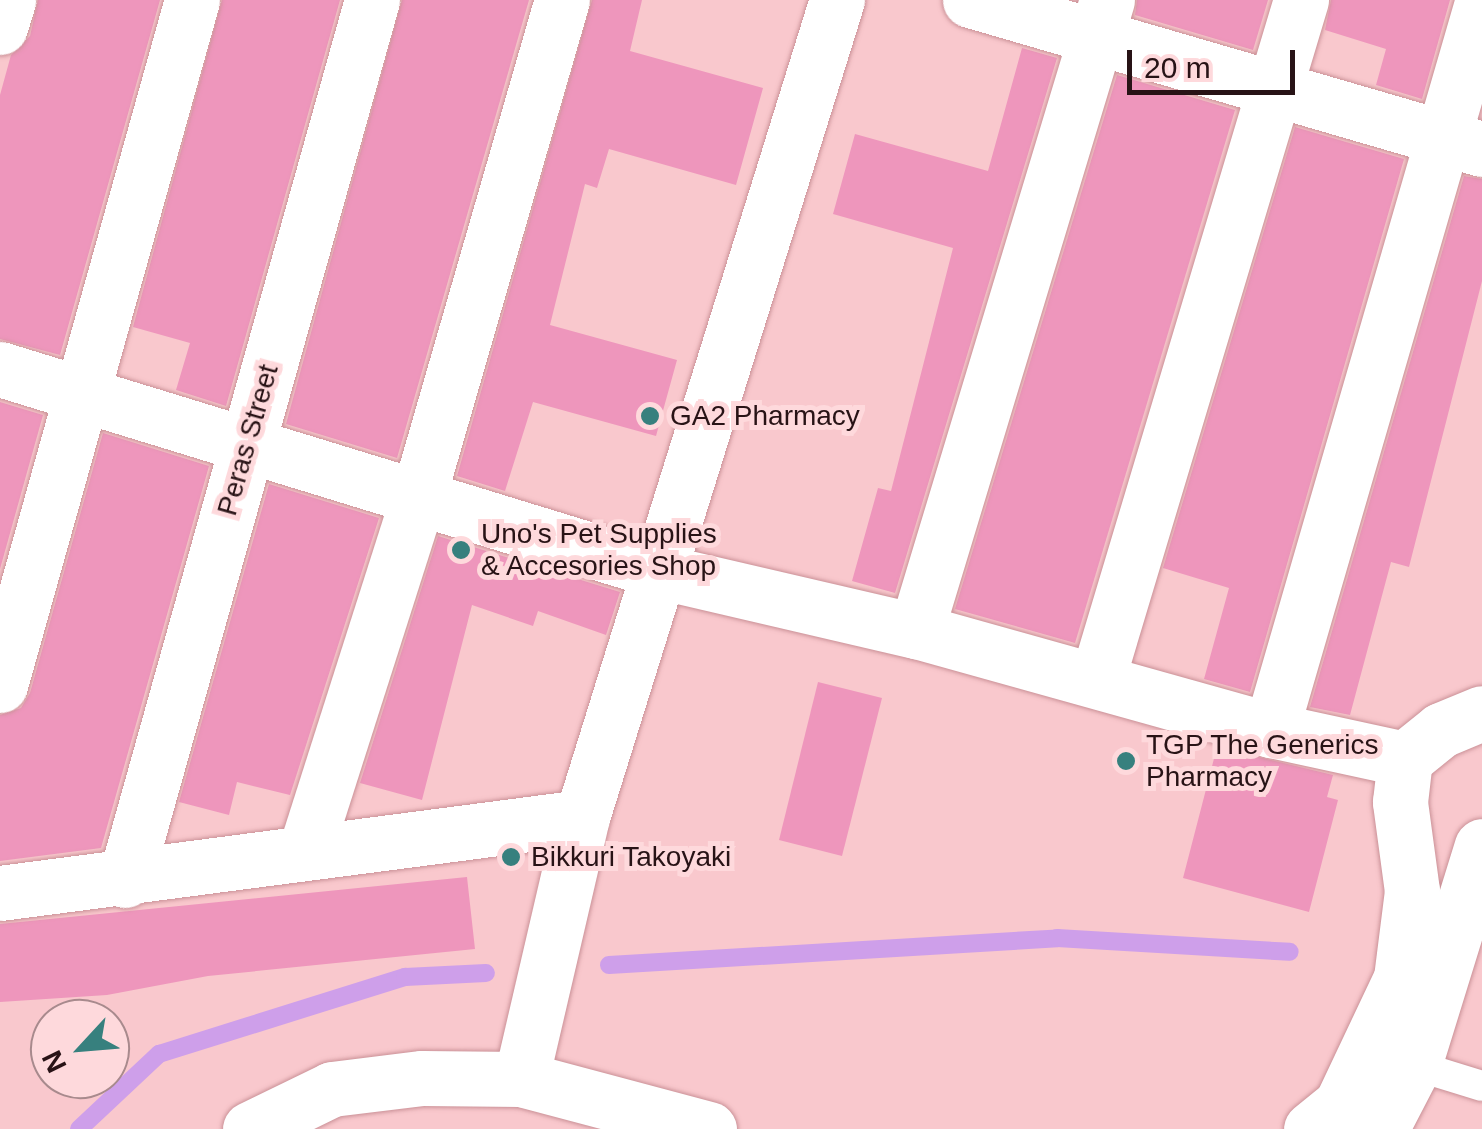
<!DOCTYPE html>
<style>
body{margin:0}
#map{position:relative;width:1482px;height:1129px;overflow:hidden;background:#f9c8cd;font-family:Arial,sans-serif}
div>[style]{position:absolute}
.stream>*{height:18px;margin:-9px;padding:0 9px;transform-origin:9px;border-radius:9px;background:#ce9fea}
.building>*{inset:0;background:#ee96bc}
.roads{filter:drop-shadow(0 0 2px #ca9197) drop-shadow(0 0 2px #ca9197)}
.lane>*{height:30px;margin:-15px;padding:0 15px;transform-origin:15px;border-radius:15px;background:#fff}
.street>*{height:55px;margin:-27.5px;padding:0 27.5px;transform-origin:27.5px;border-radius:27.5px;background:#fff}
.secondary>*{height:55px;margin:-27.5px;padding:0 27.5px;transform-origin:27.5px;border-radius:27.5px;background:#fff}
.dots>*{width:28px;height:28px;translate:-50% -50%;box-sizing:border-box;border:5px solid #fed9dc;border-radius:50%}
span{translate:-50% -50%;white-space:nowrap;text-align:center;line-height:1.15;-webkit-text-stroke:10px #fed9dc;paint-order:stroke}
.poi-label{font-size:28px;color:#281316}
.left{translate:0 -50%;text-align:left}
.street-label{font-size:28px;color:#281316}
.north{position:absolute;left:30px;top:999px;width:100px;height:100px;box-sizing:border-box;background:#fed9dc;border:2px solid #a88a8d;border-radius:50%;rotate:244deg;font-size:28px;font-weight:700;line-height:40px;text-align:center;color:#281316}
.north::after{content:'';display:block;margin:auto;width:35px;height:45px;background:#37807e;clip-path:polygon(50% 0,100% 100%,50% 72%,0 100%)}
.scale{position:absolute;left:1127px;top:50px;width:168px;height:45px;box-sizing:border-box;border:5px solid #281316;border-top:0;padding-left:12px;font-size:30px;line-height:35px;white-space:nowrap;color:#281316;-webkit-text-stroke:8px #fed9dc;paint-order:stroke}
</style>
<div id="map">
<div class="stream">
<i style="left:609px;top:965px;width:449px;rotate:-3.4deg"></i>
<i style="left:1057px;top:938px;width:233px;rotate:3.4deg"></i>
<i style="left:79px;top:1129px;width:110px;rotate:-43.2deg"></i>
<i style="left:159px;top:1054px;width:258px;rotate:-17.4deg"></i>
<i style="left:405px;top:977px;width:81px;rotate:-2.8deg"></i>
</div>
<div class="building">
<i style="clip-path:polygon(38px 0,160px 0,60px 355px,0 339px,0 95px,11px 55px,30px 36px)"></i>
<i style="clip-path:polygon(222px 0,340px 0,226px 406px,176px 390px,190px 343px,133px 327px)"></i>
<i style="clip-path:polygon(402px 0,529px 0,397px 458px,286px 424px)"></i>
<i style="clip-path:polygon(592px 0,642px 0,630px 51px,763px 88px,736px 185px,609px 149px,597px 188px,585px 184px,550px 325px,677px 360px,656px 436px,533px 402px,505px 491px,457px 476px)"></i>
<i style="clip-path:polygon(1137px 0,1268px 0,1253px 50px,1135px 15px)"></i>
<i style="clip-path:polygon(1331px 0,1450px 0,1422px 99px,1376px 85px,1386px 49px,1325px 30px)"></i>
<i style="clip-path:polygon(1022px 48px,1057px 58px,895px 593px,852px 581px,878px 488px,891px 491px,953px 248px,833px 214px,855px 134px,988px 171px)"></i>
<i style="clip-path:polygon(1117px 75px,1235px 110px,1075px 643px,955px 609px)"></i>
<i style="clip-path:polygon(1295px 127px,1404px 159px,1250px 692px,1204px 679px,1229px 588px,1163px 568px)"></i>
<i style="clip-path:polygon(1464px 176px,1482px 179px,1482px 281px,1409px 567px,1391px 562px,1350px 715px,1310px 707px)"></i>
<i style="clip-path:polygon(0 402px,43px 415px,0 569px)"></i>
<i style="clip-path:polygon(103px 433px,209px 466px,101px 848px,0 861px,0 715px,21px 708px,30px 693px)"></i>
<i style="clip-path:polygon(269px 484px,379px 518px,290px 795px,237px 782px,229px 815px,179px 802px)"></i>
<i style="clip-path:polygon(438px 536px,620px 592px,606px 635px,538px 611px,533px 626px,472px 605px,422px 800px,360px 783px)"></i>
<i style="clip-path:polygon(818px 682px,882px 698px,842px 856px,779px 840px)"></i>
<i style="clip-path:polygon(1217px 747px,1333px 775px,1327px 797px,1338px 800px,1309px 912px,1183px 878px)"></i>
<i style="clip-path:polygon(467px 877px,475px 949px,208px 976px,107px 995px,0 1002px,0 924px)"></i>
</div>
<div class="roads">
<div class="lane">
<i style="left:1414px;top:1065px;width:71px;rotate:17.2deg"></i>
</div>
<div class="street">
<i style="left:970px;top:0;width:533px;rotate:16.23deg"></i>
<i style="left:0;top:27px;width:28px;rotate:-73deg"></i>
<i style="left:0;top:369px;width:692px;rotate:17.05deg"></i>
<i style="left:662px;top:572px;width:261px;rotate:13.1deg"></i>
<i style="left:916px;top:631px;width:369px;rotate:15.6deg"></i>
<i style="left:1271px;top:730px;width:137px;rotate:12.2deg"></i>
<i style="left:916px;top:631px;width:659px;rotate:-73.16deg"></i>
<i style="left:1097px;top:680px;width:710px;rotate:-73.3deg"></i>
<i style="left:0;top:685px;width:711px;rotate:-74.34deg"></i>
<i style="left:1271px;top:730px;width:757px;rotate:-73.82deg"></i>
<i style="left:306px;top:849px;width:373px;rotate:-72.3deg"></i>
<i style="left:419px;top:494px;width:514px;rotate:-73.86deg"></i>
<i style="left:125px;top:880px;width:914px;rotate:-74.32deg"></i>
<i style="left:0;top:893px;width:587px;rotate:-7.44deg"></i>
<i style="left:250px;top:1129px;width:91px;rotate:-26deg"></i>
<i style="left:332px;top:1089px;width:91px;rotate:-7deg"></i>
<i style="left:422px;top:1078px;width:99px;rotate:0.6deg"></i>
<i style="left:1311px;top:1129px;width:38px;rotate:-39deg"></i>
<i style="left:1341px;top:1105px;width:140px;rotate:-64.7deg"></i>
<i style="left:1401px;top:978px;width:88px;rotate:-82.8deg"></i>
<i style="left:1412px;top:891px;width:90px;rotate:-97.7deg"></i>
<i style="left:1400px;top:802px;width:43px;rotate:-83.4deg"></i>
<i style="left:1405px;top:759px;width:46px;rotate:-38.9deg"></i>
<i style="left:1441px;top:730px;width:44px;rotate:-22.5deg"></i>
<i style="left:1381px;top:1129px;width:72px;rotate:-62.7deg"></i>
<i style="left:1414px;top:1065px;width:229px;rotate:-72.8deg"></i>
</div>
<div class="secondary">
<i style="left:709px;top:1129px;width:195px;rotate:-165.1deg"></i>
<i style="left:521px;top:1079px;width:269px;rotate:-76.9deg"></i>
<i style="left:582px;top:817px;width:856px;rotate:-72.67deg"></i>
</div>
</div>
<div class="dots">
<i style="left:650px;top:416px;background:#37807e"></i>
<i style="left:461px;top:550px;background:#37807e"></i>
<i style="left:1126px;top:761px;background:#37807e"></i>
<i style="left:511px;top:857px;background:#37807e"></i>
</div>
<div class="poi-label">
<span class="left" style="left:670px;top:416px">GA2 Pharmacy</span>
<span class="left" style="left:481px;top:550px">Uno's Pet Supplies<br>&amp; Accesories Shop</span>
<span class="left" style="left:1146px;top:761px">TGP The Generics<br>Pharmacy</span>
<span class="left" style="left:531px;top:857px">Bikkuri Takoyaki</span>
</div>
<div class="street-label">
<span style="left:248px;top:440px;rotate:-74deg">Peras Street</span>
</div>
<div class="north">N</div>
<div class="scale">20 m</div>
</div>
